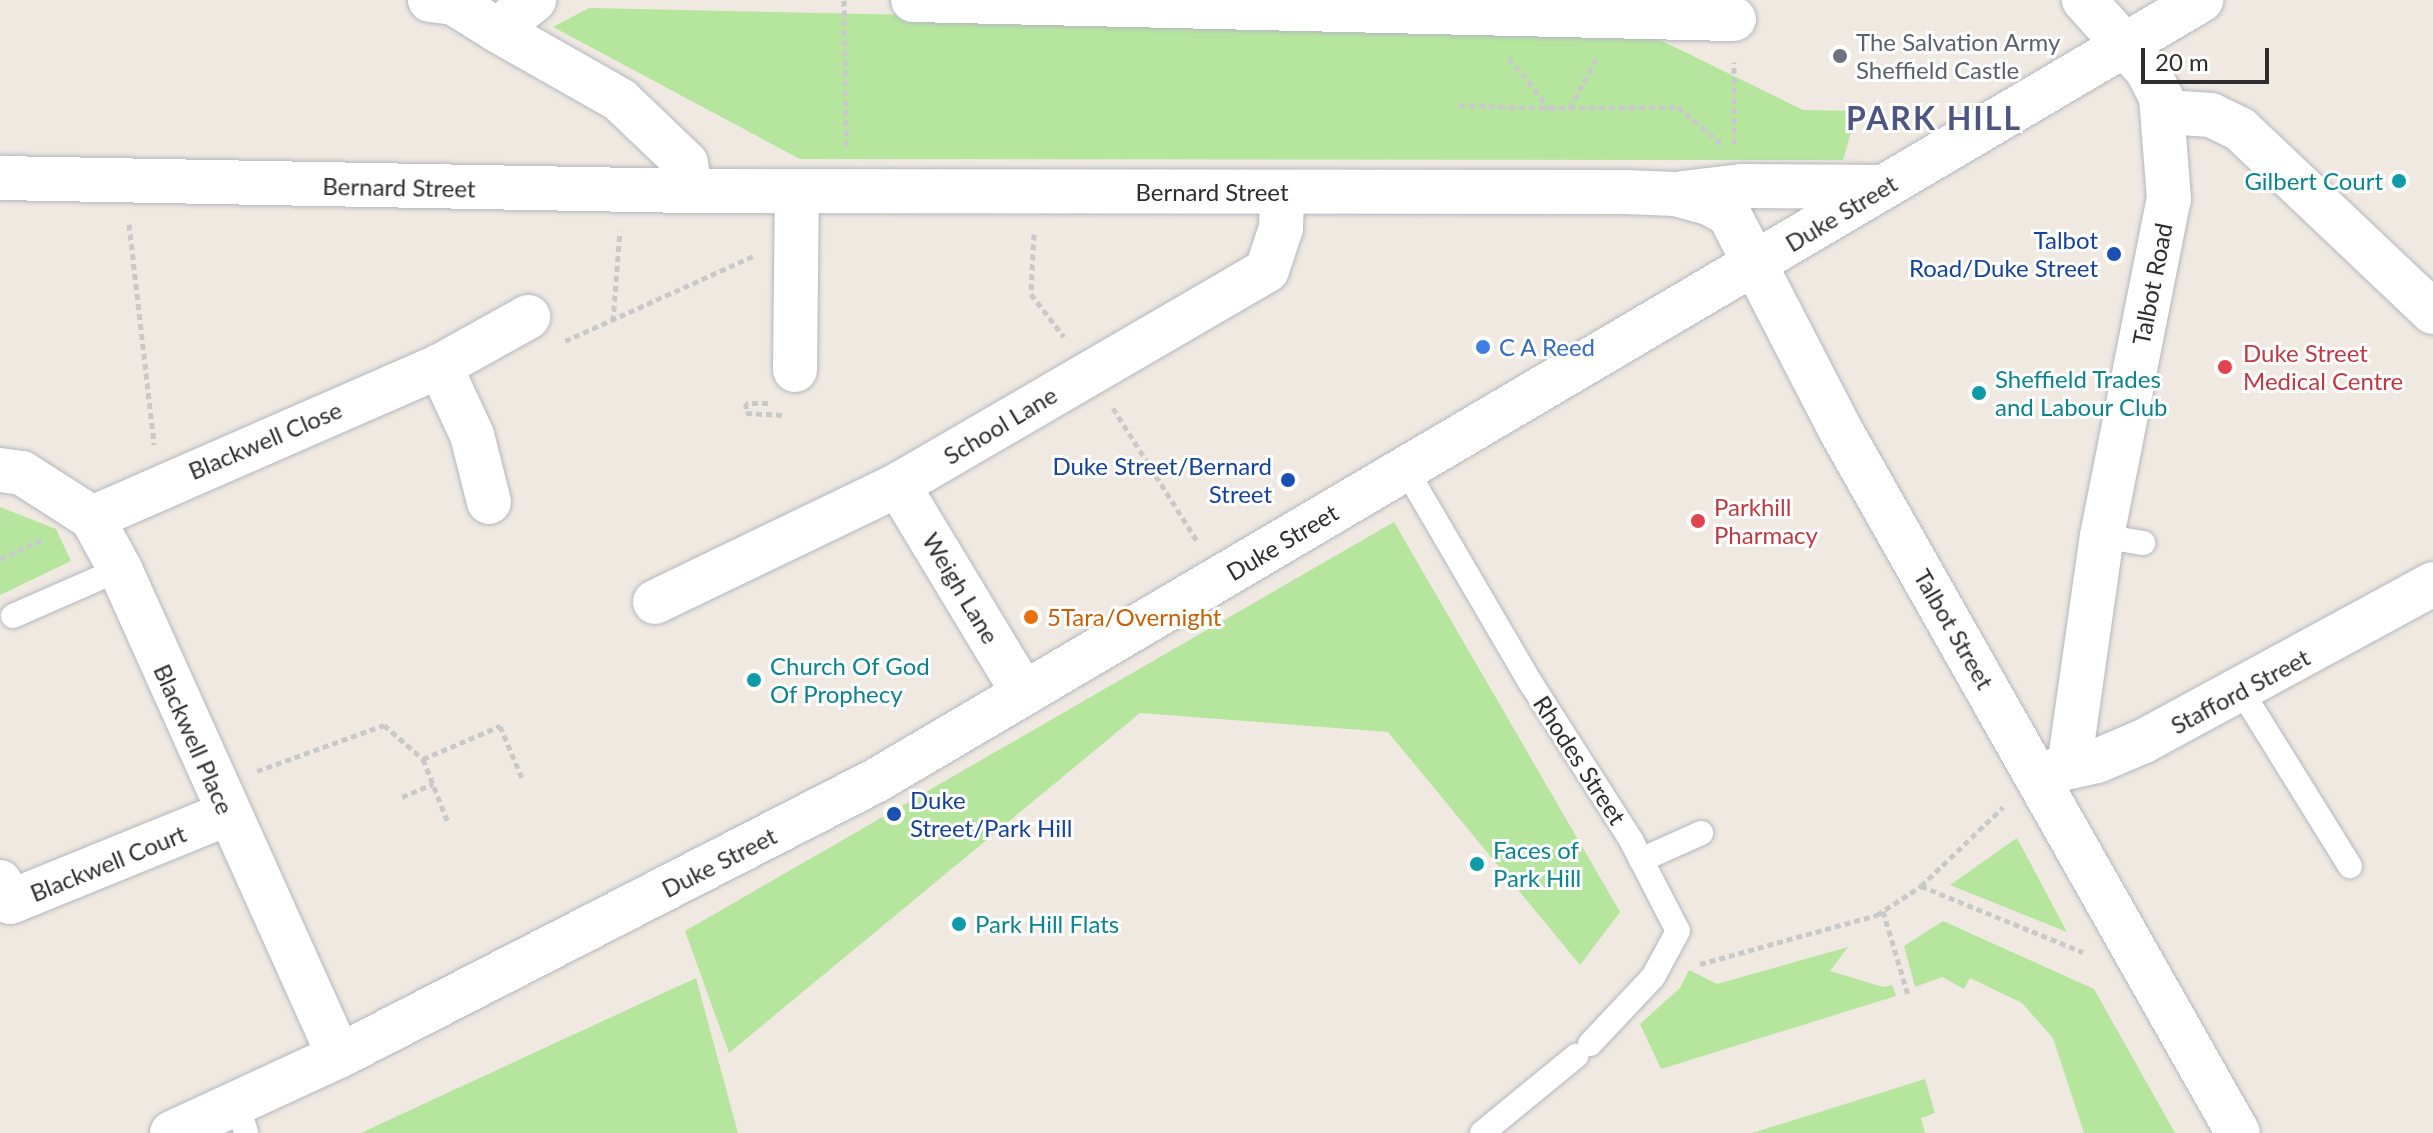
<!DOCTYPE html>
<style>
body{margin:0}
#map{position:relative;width:2433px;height:1133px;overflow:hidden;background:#efe9e1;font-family:Lato,sans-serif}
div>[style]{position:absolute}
.green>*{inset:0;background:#b6e59e}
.path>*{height:5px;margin-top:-2.5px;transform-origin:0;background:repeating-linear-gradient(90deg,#c9c9c9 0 6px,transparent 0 10px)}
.roads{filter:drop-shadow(0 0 2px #b4b7c1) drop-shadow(0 0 2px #b4b7c1)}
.service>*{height:24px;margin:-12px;padding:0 12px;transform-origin:12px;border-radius:12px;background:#fff}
.minor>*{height:44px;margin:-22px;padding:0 22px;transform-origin:22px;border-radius:22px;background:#fff}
.secondary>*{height:44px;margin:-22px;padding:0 22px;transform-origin:22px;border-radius:22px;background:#fff}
.dots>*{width:22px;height:22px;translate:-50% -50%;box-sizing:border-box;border:4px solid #fff;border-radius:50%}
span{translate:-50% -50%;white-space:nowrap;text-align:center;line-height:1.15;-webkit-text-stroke:6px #fff;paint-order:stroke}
.worship-label{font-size:24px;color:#5b616d}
.left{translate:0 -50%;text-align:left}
.culture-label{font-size:24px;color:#0d838f}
.right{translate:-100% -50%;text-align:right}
.street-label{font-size:24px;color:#2e2e2e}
.transit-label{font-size:24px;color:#164399}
.shop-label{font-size:24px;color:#366cbe}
.health-label{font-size:24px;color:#be3a42}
.food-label{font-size:24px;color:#c56008}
.district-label{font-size:32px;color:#4d5680;font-weight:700;letter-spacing:2px}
.scale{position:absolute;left:2141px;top:48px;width:128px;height:36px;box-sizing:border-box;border:4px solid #2e2e2e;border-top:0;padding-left:10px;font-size:24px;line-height:28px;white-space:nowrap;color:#2e2e2e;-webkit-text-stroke:6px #fff;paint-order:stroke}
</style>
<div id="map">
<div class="green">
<i style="clip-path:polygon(589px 8px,1642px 31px,1803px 110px,1857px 111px,1843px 160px,800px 159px,553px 27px)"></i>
<i style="clip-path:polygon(0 507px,56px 529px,71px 561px,0 595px)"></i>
<i style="clip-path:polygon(1394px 522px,1620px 912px,1580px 965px,1388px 732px,1140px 713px,729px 1053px,685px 931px)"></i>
<i style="clip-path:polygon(2017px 838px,2067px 932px,1950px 885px)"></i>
<i style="clip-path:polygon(1943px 921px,2094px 989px,2175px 1133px,2084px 1133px,2053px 1038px,2022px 1003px,1970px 978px,1964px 989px,1942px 977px,1915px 987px,1904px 946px)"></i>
<i style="clip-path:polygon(1848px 947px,1830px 971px,1883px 987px,1892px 985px,1896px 996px,1661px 1069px,1640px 1024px,1680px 988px,1689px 970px,1717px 984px)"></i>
<i style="clip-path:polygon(696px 978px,738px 1133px,361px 1133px,473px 1081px)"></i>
<i style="clip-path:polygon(1925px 1079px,1935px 1113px,1921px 1118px,1925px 1133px,1752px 1133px)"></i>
</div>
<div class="path">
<i style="left:844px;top:0;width:148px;rotate:89.2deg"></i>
<i style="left:1509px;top:58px;width:64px;rotate:51.3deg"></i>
<i style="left:1549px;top:108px;width:129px;rotate:-0.4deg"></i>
<i style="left:1678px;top:107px;width:57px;rotate:40.1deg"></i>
<i style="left:1459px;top:105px;width:89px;rotate:1.9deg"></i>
<i style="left:1570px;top:108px;width:55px;rotate:-62deg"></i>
<i style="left:1734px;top:144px;width:82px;rotate:-90deg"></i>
<i style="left:129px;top:224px;width:222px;rotate:83.5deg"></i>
<i style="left:1034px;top:234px;width:60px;rotate:92.9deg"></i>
<i style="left:1031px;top:294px;width:54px;rotate:52.5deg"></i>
<i style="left:613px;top:321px;width:90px;rotate:-85.6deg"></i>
<i style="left:565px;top:341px;width:206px;rotate:-24.3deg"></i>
<i style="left:768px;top:403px;width:22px;rotate:180deg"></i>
<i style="left:746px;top:403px;width:10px;rotate:90deg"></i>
<i style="left:746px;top:413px;width:36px;rotate:3deg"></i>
<i style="left:1113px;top:408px;width:157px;rotate:57.7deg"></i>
<i style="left:0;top:559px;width:47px;rotate:-24.9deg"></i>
<i style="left:423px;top:759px;width:66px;rotate:68.5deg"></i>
<i style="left:257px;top:771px;width:135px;rotate:-19.9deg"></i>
<i style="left:384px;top:725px;width:52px;rotate:41.1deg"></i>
<i style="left:423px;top:759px;width:84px;rotate:-23.2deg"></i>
<i style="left:500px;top:726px;width:56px;rotate:67.1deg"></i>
<i style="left:402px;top:797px;width:34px;rotate:-23deg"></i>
<i style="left:1921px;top:886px;width:175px;rotate:22.2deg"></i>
<i style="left:1883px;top:911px;width:88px;rotate:73.4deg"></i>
<i style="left:1700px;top:964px;width:184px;rotate:-15.5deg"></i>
<i style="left:1877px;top:915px;width:53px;rotate:-33.4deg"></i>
<i style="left:1921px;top:886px;width:114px;rotate:-43.9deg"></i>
</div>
<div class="roads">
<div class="service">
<i style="left:1405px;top:468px;width:251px;rotate:59.7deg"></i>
<i style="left:1532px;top:685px;width:184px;rotate:57.4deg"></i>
<i style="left:1631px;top:840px;width:102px;rotate:62.7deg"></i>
<i style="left:1678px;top:931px;width:52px;rotate:118.5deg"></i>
<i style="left:1653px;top:977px;width:92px;rotate:133.2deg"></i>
<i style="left:2102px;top:536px;width:42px;rotate:9.7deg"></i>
<i style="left:13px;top:616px;width:117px;rotate:-23.7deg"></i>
<i style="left:2242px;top:692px;width:205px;rotate:58.2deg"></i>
<i style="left:1641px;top:860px;width:66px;rotate:-24.2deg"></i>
<i style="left:237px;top:1103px;width:31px;rotate:73deg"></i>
<i style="left:1482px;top:1133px;width:122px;rotate:-39.3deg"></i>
</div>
<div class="minor">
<i style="left:430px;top:0;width:24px;rotate:7deg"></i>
<i style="left:454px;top:3px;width:51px;rotate:32.1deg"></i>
<i style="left:497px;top:30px;width:48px;rotate:-39deg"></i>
<i style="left:913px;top:0;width:821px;rotate:1.33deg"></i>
<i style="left:497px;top:30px;width:142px;rotate:29.6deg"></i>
<i style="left:620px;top:100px;width:91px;rotate:43.7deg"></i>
<i style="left:686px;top:163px;width:28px;rotate:82deg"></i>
<i style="left:2165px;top:112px;width:46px;rotate:3.7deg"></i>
<i style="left:2211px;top:115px;width:32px;rotate:26deg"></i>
<i style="left:2240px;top:129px;width:266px;rotate:43.5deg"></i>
<i style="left:440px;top:366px;width:76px;rotate:65.1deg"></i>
<i style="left:472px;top:435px;width:69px;rotate:75.8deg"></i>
<i style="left:795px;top:370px;width:178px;rotate:-89.4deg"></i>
<i style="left:0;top:470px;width:22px;rotate:8deg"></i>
<i style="left:22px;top:473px;width:83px;rotate:32.7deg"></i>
<i style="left:92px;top:518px;width:58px;rotate:61.2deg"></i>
<i style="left:120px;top:569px;width:534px;rotate:65.79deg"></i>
<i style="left:898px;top:485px;width:242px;rotate:58.9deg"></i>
<i style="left:92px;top:518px;width:380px;rotate:-23.6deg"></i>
<i style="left:440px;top:366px;width:101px;rotate:-29.1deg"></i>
<i style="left:655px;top:602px;width:270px;rotate:-25.7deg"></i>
<i style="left:898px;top:485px;width:427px;rotate:-30.2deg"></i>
<i style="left:1267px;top:270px;width:44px;rotate:-71.6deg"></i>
<i style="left:1281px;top:228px;width:36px;rotate:-88deg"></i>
<i style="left:2069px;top:767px;width:233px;rotate:-81.9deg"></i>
<i style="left:2102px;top:536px;width:344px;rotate:-78.8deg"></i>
<i style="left:2169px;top:199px;width:102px;rotate:-94.5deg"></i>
<i style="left:2161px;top:97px;width:29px;rotate:-117deg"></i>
<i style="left:2148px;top:71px;width:96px;rotate:-132deg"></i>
<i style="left:2043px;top:773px;width:55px;rotate:-12.5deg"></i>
<i style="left:2097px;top:761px;width:51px;rotate:-23.1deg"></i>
<i style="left:2144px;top:741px;width:329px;rotate:-28.5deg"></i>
<i style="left:0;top:882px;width:22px;rotate:63deg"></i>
<i style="left:10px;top:902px;width:234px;rotate:-22.1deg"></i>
</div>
<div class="secondary">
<i style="left:0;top:178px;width:690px;rotate:1.08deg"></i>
<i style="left:690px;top:191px;width:936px;rotate:0.06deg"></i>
<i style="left:1626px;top:192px;width:49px;rotate:2.3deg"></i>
<i style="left:1675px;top:194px;width:35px;rotate:15deg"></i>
<i style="left:1709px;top:203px;width:23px;rotate:29deg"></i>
<i style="left:1729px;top:214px;width:244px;rotate:62.7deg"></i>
<i style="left:1841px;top:431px;width:806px;rotate:60.51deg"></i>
<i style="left:1682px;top:193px;width:60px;rotate:-6.7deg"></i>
<i style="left:1742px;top:186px;width:141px;rotate:0.4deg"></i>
<i style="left:172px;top:1133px;width:184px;rotate:-24.8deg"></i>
<i style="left:339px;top:1056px;width:605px;rotate:-27.16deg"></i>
<i style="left:877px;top:780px;width:1537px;rotate:-30.5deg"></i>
</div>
</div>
<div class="dots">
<i style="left:1840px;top:56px;background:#6b7280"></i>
<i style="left:2399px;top:181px;background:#0f9aa8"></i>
<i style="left:2114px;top:254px;background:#1a4fb4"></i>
<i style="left:1483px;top:347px;background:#3f7fe0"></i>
<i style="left:2225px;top:367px;background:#e0444e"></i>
<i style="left:1979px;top:393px;background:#0f9aa8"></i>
<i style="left:1288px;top:480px;background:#1a4fb4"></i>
<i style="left:1698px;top:521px;background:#e0444e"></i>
<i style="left:1031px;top:617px;background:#e8710a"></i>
<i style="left:754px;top:680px;background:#0f9aa8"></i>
<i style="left:894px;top:814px;background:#1a4fb4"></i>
<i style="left:1477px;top:864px;background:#0f9aa8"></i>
<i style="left:959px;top:924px;background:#0f9aa8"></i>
</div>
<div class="worship-label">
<span class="left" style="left:1856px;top:56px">The Salvation Army<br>Sheffield Castle</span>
</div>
<div class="culture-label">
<span class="right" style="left:2383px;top:181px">Gilbert Court</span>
<span class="left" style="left:1995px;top:393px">Sheffield Trades<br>and Labour Club</span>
<span class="left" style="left:770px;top:680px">Church Of God<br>Of Prophecy</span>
<span class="left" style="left:1493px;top:864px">Faces of<br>Park Hill</span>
<span class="left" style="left:975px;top:924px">Park Hill Flats</span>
</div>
<div class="street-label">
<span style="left:399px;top:187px;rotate:1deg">Bernard Street</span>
<span style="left:1212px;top:192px">Bernard Street</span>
<span style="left:1841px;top:213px;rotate:-31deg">Duke Street</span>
<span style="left:2152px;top:284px;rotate:-79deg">Talbot Road</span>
<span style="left:1000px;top:425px;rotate:-31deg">School Lane</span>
<span style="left:265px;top:440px;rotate:-23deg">Blackwell Close</span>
<span style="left:1282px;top:542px;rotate:-31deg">Duke Street</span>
<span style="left:961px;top:588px;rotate:59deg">Weigh Lane</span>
<span style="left:1954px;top:629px;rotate:60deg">Talbot Street</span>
<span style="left:2240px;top:691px;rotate:-28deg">Stafford Street</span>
<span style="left:194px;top:739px;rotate:66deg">Blackwell Place</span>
<span style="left:1580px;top:760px;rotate:57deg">Rhodes Street</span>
<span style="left:719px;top:862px;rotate:-27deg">Duke Street</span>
<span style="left:108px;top:863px;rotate:-22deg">Blackwell Court</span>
</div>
<div class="transit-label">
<span class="right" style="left:2098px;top:254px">Talbot<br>Road/Duke Street</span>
<span class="right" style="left:1272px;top:480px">Duke Street/Bernard<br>Street</span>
<span class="left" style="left:910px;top:814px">Duke<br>Street/Park Hill</span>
</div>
<div class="shop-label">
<span class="left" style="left:1499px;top:347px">C A Reed</span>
</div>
<div class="health-label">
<span class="left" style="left:2243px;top:367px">Duke Street<br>Medical Centre</span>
<span class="left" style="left:1714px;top:521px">Parkhill<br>Pharmacy</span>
</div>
<div class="food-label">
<span class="left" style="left:1047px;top:617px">5Tara/Overnight</span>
</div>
<div class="district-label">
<span style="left:1934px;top:118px">PARK HILL</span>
</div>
<div class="scale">20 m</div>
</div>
